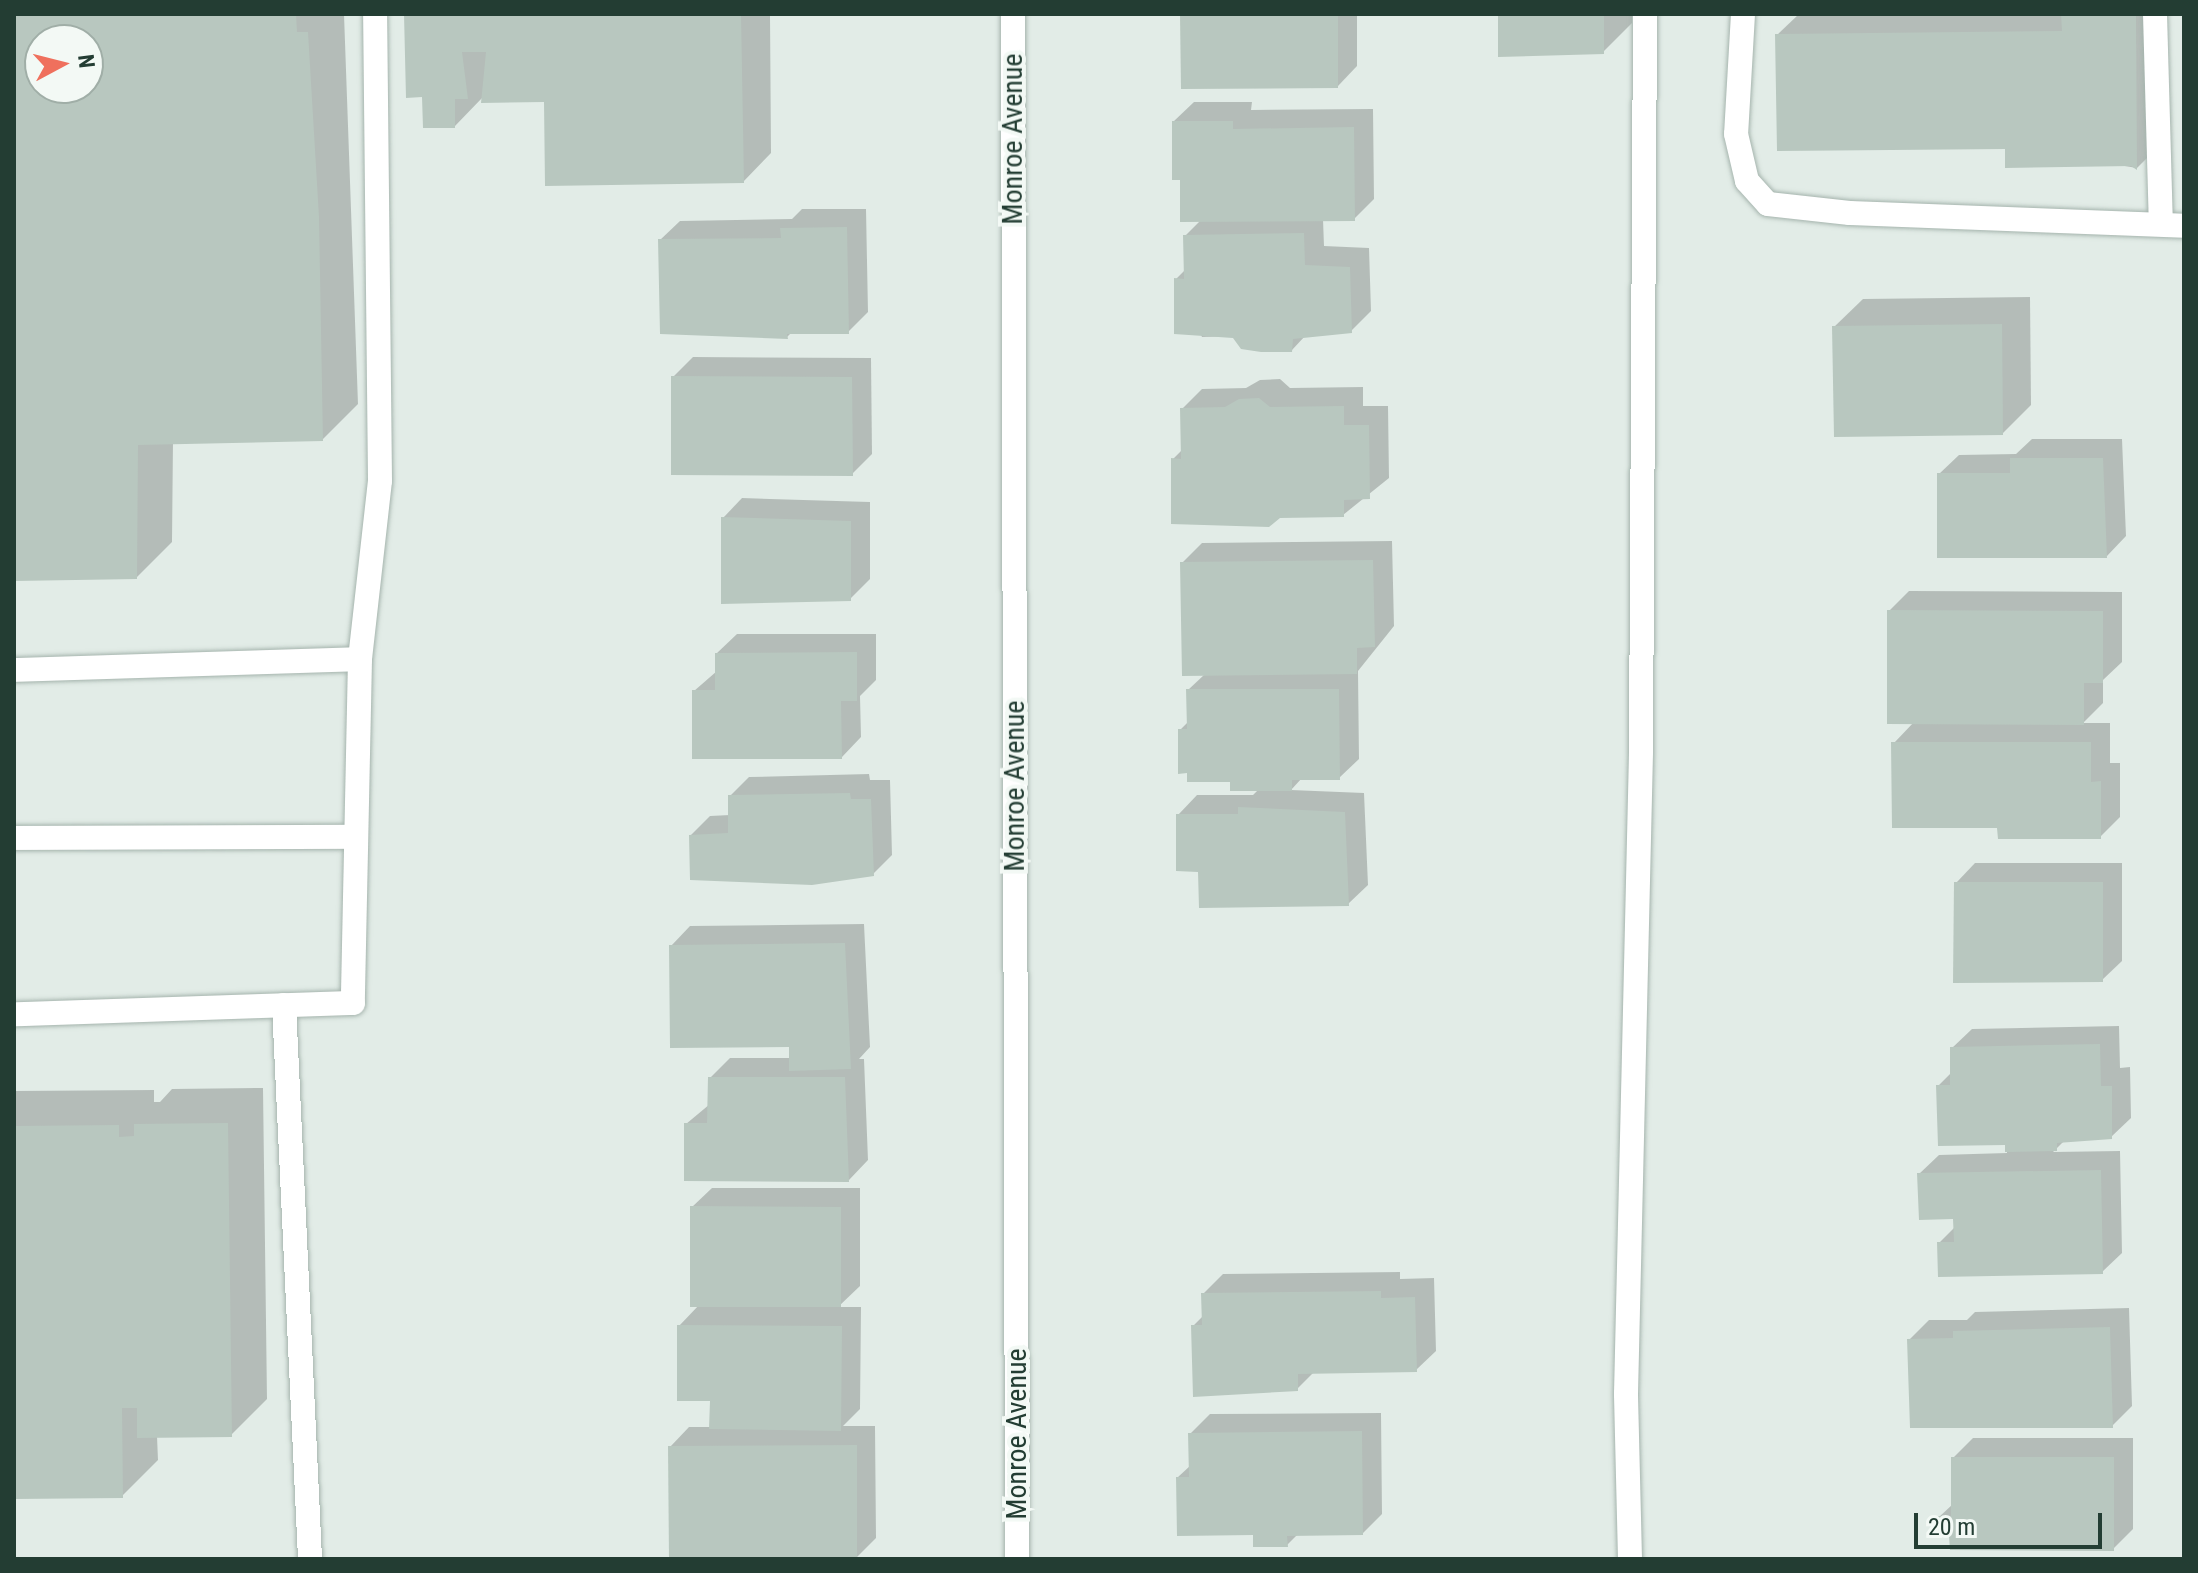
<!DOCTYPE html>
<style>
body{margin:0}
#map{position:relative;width:2198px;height:1573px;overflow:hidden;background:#e2ece7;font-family:"Roboto Condensed",sans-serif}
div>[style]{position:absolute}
.shadow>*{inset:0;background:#0003}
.building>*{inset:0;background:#b8c7bf}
.roads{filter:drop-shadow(0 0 2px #a5b4ad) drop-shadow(0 0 2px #a5b4ad)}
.lane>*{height:24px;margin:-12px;padding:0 12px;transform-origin:12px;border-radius:12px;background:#fff}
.street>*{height:24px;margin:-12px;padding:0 12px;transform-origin:12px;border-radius:12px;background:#fff}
span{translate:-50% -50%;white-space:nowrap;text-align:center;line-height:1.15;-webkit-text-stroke:8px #f3f9f5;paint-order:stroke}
.street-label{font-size:28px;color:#233d33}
.frame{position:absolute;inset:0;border:16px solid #233d33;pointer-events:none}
.north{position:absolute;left:24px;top:24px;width:80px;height:80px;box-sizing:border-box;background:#f3f9f5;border:2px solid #a0aea7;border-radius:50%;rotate:83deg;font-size:22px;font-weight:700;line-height:32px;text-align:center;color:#233d33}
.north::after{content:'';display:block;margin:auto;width:28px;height:36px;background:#ef705d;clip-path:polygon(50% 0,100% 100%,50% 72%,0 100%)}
.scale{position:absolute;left:1914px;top:1513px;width:188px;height:36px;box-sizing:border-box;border:4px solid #233d33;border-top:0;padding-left:10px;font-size:24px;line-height:28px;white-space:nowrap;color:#233d33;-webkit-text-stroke:6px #f3f9f5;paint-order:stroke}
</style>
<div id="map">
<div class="shadow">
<i style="clip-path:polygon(evenodd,14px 14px,344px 14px,358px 404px,323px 439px,173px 442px,172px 542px,137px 577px,14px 579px,14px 14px,40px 40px,88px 40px,88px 88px,40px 88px,40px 40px)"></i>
<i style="clip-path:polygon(406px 14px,770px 14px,771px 153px,743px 182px,546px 100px,483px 97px,455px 126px,424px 95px)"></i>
<i style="clip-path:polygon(1182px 14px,1357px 14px,1357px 66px,1338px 86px)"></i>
<i style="clip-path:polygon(1500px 14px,1632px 14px,1632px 23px,1603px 52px)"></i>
<i style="clip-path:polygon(1799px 14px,2164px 14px,2165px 140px,2137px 168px,2007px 147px,1777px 35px)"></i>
<i style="clip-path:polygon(1194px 102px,1252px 102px,1251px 110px,1373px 109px,1374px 199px,1354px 219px,1323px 219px,1324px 246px,1369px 248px,1371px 311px,1351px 331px,1306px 335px,1292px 350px,1234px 336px,1202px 337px,1176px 279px,1186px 269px,1185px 236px,1201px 220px,1182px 178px,1174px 121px)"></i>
<i style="clip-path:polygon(802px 209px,866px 209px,868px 312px,848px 332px,792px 332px,787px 337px,660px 240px,680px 221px,792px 219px)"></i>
<i style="clip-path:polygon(2030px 297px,2031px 405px,2003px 433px,1834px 327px,1863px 299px)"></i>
<i style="clip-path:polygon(693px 357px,871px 358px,872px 454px,852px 474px,673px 377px)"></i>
<i style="clip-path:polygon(1280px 379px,1290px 388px,1363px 387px,1363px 406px,1388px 406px,1389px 478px,1343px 515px,1173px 459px,1183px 449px,1182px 409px,1202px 389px,1246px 388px,1260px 380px)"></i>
<i style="clip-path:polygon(2032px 439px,2122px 439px,2126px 536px,2107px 556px,1939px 474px,1959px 455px,2016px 454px)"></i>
<i style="clip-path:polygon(742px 498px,870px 502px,870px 579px,850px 599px,723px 518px)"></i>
<i style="clip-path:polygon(1392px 541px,1394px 626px,1358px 671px,1359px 759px,1339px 778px,1302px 778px,1291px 790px,1364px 793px,1368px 885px,1348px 904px,1200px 870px,1178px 815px,1197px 795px,1253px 795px,1259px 789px,1232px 780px,1180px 730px,1189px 721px,1188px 690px,1205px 674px,1182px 563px,1202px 543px)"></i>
<i style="clip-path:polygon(1909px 591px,2122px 592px,2122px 662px,2103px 680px,2103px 703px,2083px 723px,2110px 723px,2110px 763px,2120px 763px,2120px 817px,2100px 837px,1999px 826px,1894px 743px,1914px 722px,1889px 611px)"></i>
<i style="clip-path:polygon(737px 634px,876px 634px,876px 680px,860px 696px,861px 737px,842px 757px,694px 691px,717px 671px,717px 653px)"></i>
<i style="clip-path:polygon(869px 774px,870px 780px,890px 780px,892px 855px,873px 874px,691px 835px,710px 816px,730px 815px,730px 796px,749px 777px)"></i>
<i style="clip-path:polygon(1975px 863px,2122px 863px,2122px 961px,2102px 980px,1956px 883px)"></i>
<i style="clip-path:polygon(864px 924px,870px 1047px,859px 1059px,864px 1059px,868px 1160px,849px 1180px,686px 1124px,710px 1104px,710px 1078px,730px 1058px,791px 1058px,791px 1044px,671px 946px,690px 926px)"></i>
<i style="clip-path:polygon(2119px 1026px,2120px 1068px,2130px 1067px,2131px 1118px,2111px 1137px,2064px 1141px,2053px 1152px,2120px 1151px,2122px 1253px,2102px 1272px,1939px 1243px,1955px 1227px,1955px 1217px,1919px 1174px,1939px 1155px,2007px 1153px,2007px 1143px,1938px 1086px,1952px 1072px,1952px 1048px,1972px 1029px)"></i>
<i style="clip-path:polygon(263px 1088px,267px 1399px,231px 1435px,157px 1436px,158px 1460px,122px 1496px,14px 1497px,14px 1091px,154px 1090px,154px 1102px,160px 1102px,172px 1089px)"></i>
<i style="clip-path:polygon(712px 1188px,860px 1188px,860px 1286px,838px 1307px,861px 1307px,860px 1409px,843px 1426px,875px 1426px,876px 1538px,856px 1558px,671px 1559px,670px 1447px,689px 1427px,711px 1427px,712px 1399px,679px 1326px,699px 1305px,692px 1207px)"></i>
<i style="clip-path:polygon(1400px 1272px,1400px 1279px,1434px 1278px,1436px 1351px,1416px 1370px,1314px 1372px,1297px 1389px,1193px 1326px,1203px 1316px,1203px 1294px,1223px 1274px)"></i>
<i style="clip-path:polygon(2129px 1308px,2132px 1406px,2112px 1426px,1909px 1340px,1929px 1320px,1967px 1320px,1975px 1312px)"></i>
<i style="clip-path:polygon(1381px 1413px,1382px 1514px,1363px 1533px,1298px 1534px,1287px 1545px,1255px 1533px,1178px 1477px,1191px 1465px,1190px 1434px,1210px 1414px)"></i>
<i style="clip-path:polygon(1973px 1438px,2133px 1438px,2133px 1529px,2113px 1549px,1951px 1534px,1939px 1517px,1953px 1504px,1953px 1458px)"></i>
</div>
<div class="building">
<i style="clip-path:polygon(evenodd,14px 14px,296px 14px,297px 32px,308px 32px,319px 217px,323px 441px,138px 445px,137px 579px,14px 581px,14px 14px,40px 40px,88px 40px,88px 88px,40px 88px,40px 40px)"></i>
<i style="clip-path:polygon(404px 14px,741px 14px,744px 183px,545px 186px,544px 102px,481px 103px,486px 52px,462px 52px,468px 99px,455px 99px,455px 128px,423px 128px,422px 97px,406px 98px)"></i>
<i style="clip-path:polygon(1180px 14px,1338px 14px,1338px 88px,1181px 89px)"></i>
<i style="clip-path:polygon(1498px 14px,1604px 14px,1604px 54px,1498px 57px)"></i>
<i style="clip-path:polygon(2061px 14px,2136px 14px,2137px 170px,2131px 166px,2005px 168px,2005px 149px,1777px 151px,1775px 34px,2062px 31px)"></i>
<i style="clip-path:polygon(1172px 121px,1233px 121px,1233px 129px,1354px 127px,1355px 221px,1180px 222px,1180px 180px,1172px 180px)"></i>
<i style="clip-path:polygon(847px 227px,849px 334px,787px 334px,788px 339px,660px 334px,658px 239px,781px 238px,780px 228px)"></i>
<i style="clip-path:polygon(1304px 233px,1305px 265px,1350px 267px,1352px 333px,1293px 339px,1292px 352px,1261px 352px,1241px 349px,1233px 338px,1174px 334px,1174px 278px,1184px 279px,1183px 235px)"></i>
<i style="clip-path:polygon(2002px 324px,2003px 435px,1834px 437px,1832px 326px)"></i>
<i style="clip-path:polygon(671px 376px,852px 377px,853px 476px,671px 475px)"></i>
<i style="clip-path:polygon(1259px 398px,1270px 407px,1344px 406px,1344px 425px,1369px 425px,1370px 499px,1344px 500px,1344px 517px,1280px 518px,1269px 527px,1171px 524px,1171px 458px,1181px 459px,1180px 408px,1225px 407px,1239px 399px)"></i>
<i style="clip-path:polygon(2010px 458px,2103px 458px,2107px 558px,1937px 558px,1937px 473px,2010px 473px)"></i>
<i style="clip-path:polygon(721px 517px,851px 521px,851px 601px,721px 604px)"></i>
<i style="clip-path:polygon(1373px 560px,1375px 647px,1357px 648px,1357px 674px,1182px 676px,1180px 562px)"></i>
<i style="clip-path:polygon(1887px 610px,2103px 611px,2103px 683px,2084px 683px,2084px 725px,1887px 724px)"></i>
<i style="clip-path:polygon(857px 652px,857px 701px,841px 701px,842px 759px,692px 759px,692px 690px,715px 690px,715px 653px)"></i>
<i style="clip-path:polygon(1186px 689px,1339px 689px,1340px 780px,1292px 780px,1292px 791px,1230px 791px,1230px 782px,1187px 782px,1187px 773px,1178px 774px,1178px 729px,1187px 729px)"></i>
<i style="clip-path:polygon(1891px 742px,2091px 742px,2091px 782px,2101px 781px,2101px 839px,1998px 839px,1997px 828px,1892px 828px)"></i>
<i style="clip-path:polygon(850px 793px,851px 799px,871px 799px,874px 876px,812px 885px,690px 880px,689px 835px,728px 833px,728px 795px)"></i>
<i style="clip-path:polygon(1238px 807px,1345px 812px,1349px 906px,1199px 908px,1198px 872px,1176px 871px,1176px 814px,1238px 814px)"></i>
<i style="clip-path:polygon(1954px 882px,2103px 882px,2103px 982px,1953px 983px)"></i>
<i style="clip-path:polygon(845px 943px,851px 1069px,789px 1071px,789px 1047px,670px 1048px,669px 945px)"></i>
<i style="clip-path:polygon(2100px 1044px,2101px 1086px,2112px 1086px,2112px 1139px,2057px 1143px,2057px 1151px,2005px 1152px,2005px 1145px,1938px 1146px,1936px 1085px,1950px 1085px,1950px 1047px)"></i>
<i style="clip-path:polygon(708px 1077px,845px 1077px,849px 1182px,684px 1181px,684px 1123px,707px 1123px)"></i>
<i style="clip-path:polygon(228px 1123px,232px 1437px,137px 1438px,137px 1408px,122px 1408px,123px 1498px,14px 1499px,14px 1126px,119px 1125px,119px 1137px,134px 1136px,134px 1124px)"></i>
<i style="clip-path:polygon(2101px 1170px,2103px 1274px,1938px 1277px,1937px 1242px,1954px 1242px,1953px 1219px,1919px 1220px,1917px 1173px)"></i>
<i style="clip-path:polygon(690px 1206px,841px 1207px,841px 1307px,690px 1307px)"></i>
<i style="clip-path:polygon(1381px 1291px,1381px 1298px,1415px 1297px,1417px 1372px,1298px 1374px,1298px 1391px,1193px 1397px,1191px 1325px,1202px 1325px,1201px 1293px)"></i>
<i style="clip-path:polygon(677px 1325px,842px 1326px,841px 1431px,709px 1429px,710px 1401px,677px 1401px)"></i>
<i style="clip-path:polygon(2110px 1327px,2113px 1428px,1910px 1428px,1907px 1339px,1953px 1338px,1953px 1331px)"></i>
<i style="clip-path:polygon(1362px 1431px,1363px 1535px,1287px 1536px,1288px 1547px,1253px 1547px,1253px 1535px,1177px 1536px,1176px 1477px,1189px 1477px,1188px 1433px)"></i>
<i style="clip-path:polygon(857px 1445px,857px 1559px,669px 1559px,668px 1446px)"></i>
<i style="clip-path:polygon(1951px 1457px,2114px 1457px,2114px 1551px,1950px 1550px,1949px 1536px,1937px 1536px,1937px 1516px,1951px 1516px)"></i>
</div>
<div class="roads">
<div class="lane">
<i style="left:1743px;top:14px;width:120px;rotate:93.3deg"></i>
<i style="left:1736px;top:134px;width:48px;rotate:76.8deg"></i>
<i style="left:1747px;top:181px;width:31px;rotate:48deg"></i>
<i style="left:1768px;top:204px;width:82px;rotate:6.3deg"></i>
<i style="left:1850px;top:213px;width:334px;rotate:2.2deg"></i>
<i style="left:2155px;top:14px;width:210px;rotate:88.4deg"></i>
<i style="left:360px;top:659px;width:179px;rotate:-83.6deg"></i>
<i style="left:380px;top:481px;width:467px;rotate:-90.6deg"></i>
<i style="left:14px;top:670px;width:346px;rotate:-1.8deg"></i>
<i style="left:360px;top:659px;width:344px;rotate:91.2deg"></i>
<i style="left:353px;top:1003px;width:339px;rotate:178.1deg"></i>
<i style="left:14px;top:838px;width:342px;rotate:-0.2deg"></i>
<i style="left:284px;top:1005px;width:555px;rotate:87.31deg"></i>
<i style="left:1630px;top:1559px;width:165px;rotate:-91.4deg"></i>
<i style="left:1626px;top:1394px;width:643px;rotate:-88.66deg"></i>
<i style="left:1641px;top:751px;width:737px;rotate:-89.69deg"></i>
</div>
<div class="street">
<i style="left:1013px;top:14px;width:1545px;rotate:89.85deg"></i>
</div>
</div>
<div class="street-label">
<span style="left:1013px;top:139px;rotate:-90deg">Monroe Avenue</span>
<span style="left:1015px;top:786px;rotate:-90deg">Monroe Avenue</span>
<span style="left:1017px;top:1434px;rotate:-90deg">Monroe Avenue</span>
</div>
<div class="frame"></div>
<div class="north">N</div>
<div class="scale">20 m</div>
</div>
